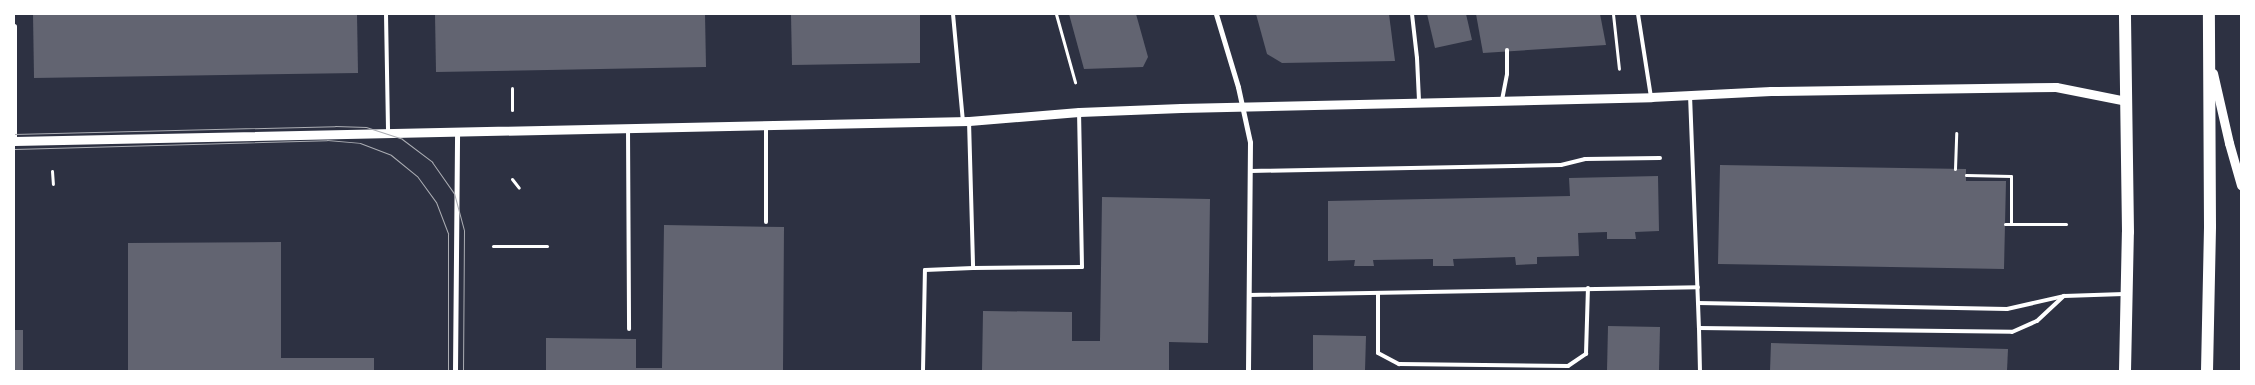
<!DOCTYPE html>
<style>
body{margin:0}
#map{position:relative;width:2255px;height:385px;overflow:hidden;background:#2d3142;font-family:Roboto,sans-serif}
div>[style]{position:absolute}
.building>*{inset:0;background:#626471}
.path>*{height:3px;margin:-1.5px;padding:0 1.5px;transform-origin:1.5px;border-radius:1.5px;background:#fff}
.service>*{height:4px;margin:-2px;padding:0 2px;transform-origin:2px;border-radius:2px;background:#fff}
.minor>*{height:5px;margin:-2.5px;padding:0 2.5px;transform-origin:2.5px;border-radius:2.5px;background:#fff}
.tertiary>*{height:9px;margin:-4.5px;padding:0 4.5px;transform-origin:4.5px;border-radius:4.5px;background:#fff}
.primary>*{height:12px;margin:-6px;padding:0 6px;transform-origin:6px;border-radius:6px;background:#fff}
.tram>*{height:1px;margin:-0.5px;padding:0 0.5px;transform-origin:0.5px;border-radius:0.5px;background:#abadb3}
span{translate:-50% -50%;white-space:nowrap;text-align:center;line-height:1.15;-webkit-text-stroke:4.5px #fff;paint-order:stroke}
.frame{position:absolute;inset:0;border:15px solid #fff;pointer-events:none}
</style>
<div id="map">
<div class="building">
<i style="clip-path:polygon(33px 14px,357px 14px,358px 73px,34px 78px)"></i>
<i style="clip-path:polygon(435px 14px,705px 14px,706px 67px,436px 72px)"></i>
<i style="clip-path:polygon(791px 14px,920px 14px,920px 63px,792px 65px)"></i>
<i style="clip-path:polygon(1069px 14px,1136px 14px,1148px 57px,1143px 67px,1084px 69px)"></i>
<i style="clip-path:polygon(1256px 14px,1389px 14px,1395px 61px,1282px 63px,1267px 54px)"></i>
<i style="clip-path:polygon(1427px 14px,1466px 14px,1472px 40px,1435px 48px)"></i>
<i style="clip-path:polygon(1476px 14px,1600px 14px,1606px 45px,1483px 53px)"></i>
<i style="clip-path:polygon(1720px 165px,1966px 169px,1966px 181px,2006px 181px,2004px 269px,1718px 264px)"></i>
<i style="clip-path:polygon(1658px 176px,1659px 231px,1635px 232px,1636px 239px,1607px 239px,1607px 232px,1578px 233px,1579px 256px,1537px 257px,1537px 264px,1516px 265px,1515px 257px,1453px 259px,1454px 266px,1433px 266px,1433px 259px,1373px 260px,1374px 266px,1354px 266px,1355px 260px,1328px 261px,1328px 201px,1570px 196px,1569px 178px)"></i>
<i style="clip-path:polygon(1102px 197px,1210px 199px,1208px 343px,1169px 342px,1169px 371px,982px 371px,983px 311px,1072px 312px,1072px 341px,1100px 341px)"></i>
<i style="clip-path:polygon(664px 225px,784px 227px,783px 370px,546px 371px,546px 338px,636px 339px,636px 368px,662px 368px)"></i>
<i style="clip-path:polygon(281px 242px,281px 358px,374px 358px,374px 371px,128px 371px,128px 243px)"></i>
<i style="clip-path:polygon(1608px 326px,1660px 327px,1659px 371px,1607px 371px)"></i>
<i style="clip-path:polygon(14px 330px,23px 330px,23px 371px,14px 371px)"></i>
<i style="clip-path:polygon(1313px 335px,1366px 336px,1365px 371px,1313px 371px)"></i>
<i style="clip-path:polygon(1771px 343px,2008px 349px,2007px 371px,1770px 371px)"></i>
</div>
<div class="path">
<i style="left:1056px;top:14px;width:71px;rotate:74.4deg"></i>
<i style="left:1613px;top:14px;width:55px;rotate:83.8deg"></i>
<i style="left:512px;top:110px;width:22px;rotate:-90deg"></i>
<i style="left:1955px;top:169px;width:36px;rotate:-88deg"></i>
<i style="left:52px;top:171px;width:13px;rotate:86deg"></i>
<i style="left:1966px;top:175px;width:45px;rotate:1.3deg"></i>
<i style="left:2011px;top:176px;width:48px;rotate:90deg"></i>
<i style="left:2011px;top:224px;width:6px;rotate:180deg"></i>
<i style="left:512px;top:179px;width:11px;rotate:52deg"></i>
<i style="left:2011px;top:224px;width:55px"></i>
<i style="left:493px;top:246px;width:54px"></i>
</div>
<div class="service">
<i style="left:386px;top:14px;width:119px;rotate:89deg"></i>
<i style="left:953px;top:14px;width:107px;rotate:84.7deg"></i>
<i style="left:1412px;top:14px;width:44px;rotate:83.5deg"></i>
<i style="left:1417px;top:58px;width:43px;rotate:87.3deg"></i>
<i style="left:1638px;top:14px;width:84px;rotate:81.1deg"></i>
<i style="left:1690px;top:95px;width:233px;rotate:87.8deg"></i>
<i style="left:1699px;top:328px;width:313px;rotate:0.7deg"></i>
<i style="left:2012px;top:332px;width:27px;rotate:-24deg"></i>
<i style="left:2037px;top:321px;width:37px;rotate:-43deg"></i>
<i style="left:1502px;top:100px;width:26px;rotate:-79deg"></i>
<i style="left:1507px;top:74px;width:24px;rotate:-90deg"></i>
<i style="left:969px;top:121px;width:147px;rotate:88.4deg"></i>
<i style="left:973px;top:268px;width:109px;rotate:-0.5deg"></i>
<i style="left:1082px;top:267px;width:155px;rotate:-91.1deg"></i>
<i style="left:766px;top:125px;width:97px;rotate:90deg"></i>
<i style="left:628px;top:128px;width:201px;rotate:89.7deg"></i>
<i style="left:1251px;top:171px;width:310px;rotate:-1.1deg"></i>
<i style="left:1561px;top:165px;width:25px;rotate:-14deg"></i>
<i style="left:1585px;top:159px;width:75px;rotate:-0.8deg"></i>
<i style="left:1378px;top:293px;width:60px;rotate:90deg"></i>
<i style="left:1378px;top:353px;width:24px;rotate:28deg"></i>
<i style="left:1399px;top:364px;width:169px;rotate:0.7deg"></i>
<i style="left:1568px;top:366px;width:22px;rotate:-34deg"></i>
<i style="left:1586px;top:354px;width:66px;rotate:-88.3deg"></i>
<i style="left:1249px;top:295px;width:449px;rotate:-1deg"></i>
<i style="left:1698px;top:303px;width:309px;rotate:1.1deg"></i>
<i style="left:2007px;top:309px;width:58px;rotate:-12.8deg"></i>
<i style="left:2064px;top:296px;width:60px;rotate:-1.9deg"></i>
<i style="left:1699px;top:328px;width:43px;rotate:88.7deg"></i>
<i style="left:923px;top:371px;width:101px;rotate:-88.9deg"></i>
<i style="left:925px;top:270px;width:48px;rotate:-2.4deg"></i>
</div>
<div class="minor">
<i style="left:1216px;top:14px;width:76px;rotate:73.2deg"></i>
<i style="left:1238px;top:87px;width:56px;rotate:77.7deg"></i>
<i style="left:1250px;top:142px;width:229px;rotate:90.5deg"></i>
<i style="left:14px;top:26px;width:115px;rotate:90deg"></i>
<i style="left:455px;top:371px;width:240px;rotate:-89.5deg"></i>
</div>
<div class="tertiary">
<i style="left:2213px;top:73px;width:72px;rotate:77.1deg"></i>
<i style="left:2229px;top:143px;width:44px;rotate:74.1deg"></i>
<i style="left:14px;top:141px;width:955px;rotate:-1.2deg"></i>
<i style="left:969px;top:121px;width:110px;rotate:-4.7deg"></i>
<i style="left:1079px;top:112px;width:102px;rotate:-2.2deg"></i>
<i style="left:1181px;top:108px;width:470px;rotate:-1.3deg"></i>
<i style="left:1651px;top:97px;width:120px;rotate:-2.9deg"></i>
<i style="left:1771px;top:91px;width:285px;rotate:-0.8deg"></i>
<i style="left:2056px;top:87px;width:71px;rotate:11.3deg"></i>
</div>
<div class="primary">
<i style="left:2125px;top:371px;width:139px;rotate:-88.8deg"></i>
<i style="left:2128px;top:232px;width:218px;rotate:-90.8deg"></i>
<i style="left:2207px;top:371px;width:145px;rotate:-88.8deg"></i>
<i style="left:2210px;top:226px;width:212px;rotate:-90.3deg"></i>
</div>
<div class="tram">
<i style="left:14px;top:134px;width:321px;rotate:-1.4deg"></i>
<i style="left:335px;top:126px;width:31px;rotate:2deg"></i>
<i style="left:366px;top:127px;width:38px;rotate:18deg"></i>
<i style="left:402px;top:139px;width:38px;rotate:37deg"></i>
<i style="left:432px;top:162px;width:38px;rotate:55deg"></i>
<i style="left:454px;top:193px;width:38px;rotate:75deg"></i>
<i style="left:464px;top:230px;width:141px;rotate:90.4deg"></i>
<i style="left:14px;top:149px;width:313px;rotate:-1.6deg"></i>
<i style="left:327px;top:140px;width:33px;rotate:5deg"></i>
<i style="left:360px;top:143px;width:33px;rotate:21deg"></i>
<i style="left:391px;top:155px;width:33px;rotate:39deg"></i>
<i style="left:417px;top:176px;width:32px;rotate:54deg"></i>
<i style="left:436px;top:202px;width:34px;rotate:69deg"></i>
<i style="left:448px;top:234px;width:137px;rotate:90deg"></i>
</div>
<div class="frame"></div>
</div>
